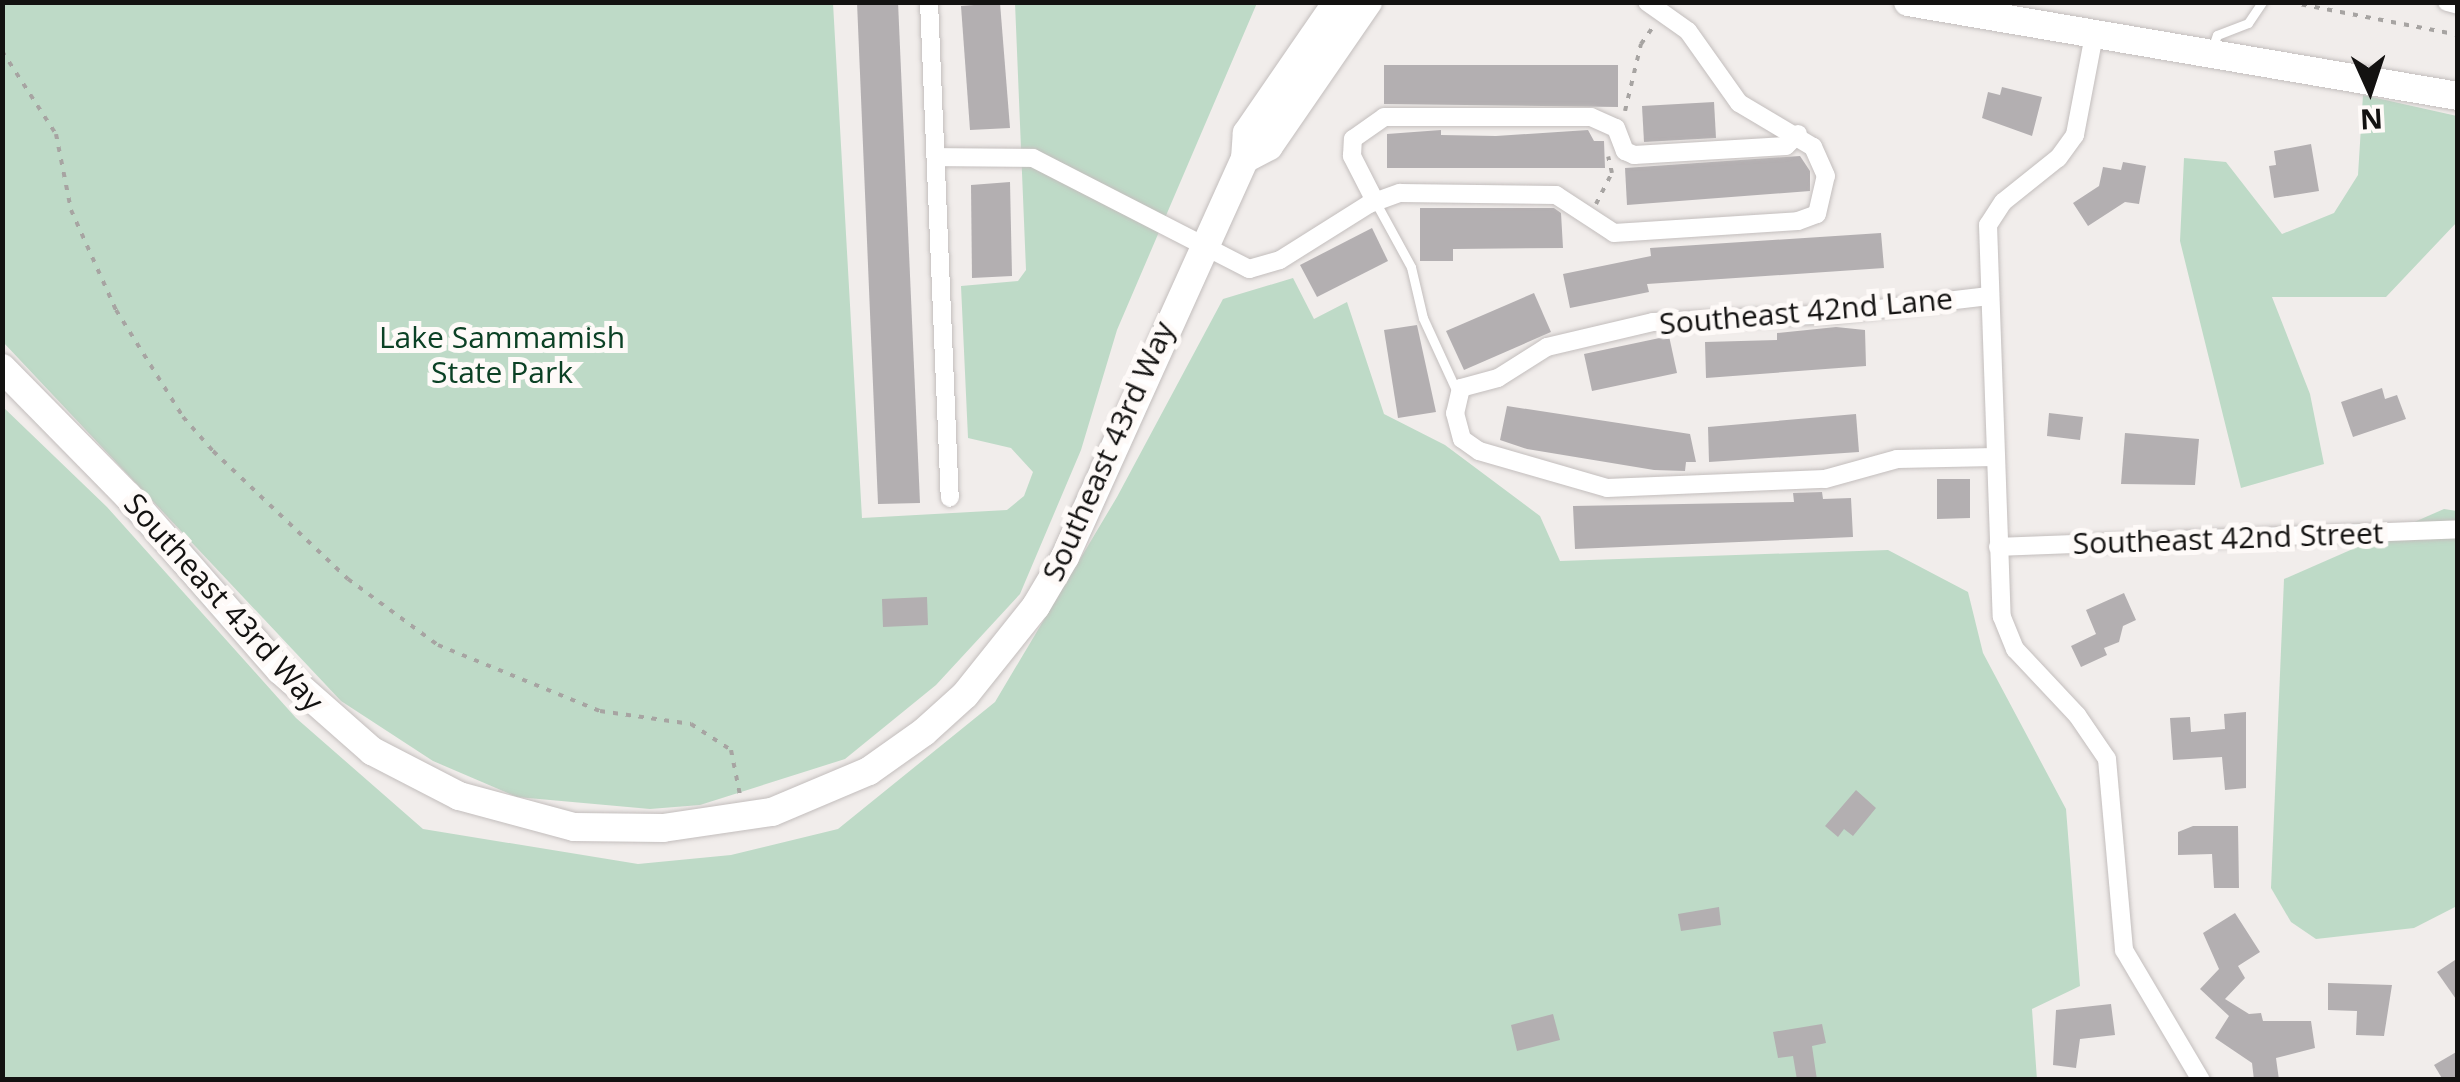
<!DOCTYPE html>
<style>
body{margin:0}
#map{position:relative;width:2460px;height:1082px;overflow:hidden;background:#f1edeb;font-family:"Open Sans",sans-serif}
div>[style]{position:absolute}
.green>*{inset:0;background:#bedac7}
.building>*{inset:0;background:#b3afb1}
.path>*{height:4px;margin-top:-2px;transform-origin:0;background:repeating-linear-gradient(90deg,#a7a4a2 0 5px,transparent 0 13px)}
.roads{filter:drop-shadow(0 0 2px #c3bebd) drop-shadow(0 0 2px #c3bebd)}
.lane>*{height:9px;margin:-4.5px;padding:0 4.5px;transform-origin:4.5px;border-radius:4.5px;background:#fff}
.street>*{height:18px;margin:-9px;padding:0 9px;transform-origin:9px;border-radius:9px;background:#fff}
.secondary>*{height:28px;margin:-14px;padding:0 14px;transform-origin:14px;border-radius:14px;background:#fff}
span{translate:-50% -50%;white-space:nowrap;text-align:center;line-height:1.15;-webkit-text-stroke:10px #fefaf8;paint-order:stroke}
.street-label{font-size:30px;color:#131211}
.park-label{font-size:30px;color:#0b4125}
.frame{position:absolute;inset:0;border:5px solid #131211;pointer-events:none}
.north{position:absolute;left:2320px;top:40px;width:100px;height:100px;-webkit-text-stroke:8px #fefaf8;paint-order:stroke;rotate:177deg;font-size:28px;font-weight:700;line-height:40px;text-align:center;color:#131211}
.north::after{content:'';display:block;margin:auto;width:35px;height:45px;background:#131211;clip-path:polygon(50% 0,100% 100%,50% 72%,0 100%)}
</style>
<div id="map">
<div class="green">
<i style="clip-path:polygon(2px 3px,833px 3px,862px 518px,1007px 510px,1024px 496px,1033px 472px,1011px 448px,968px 438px,961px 286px,1018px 281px,1026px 270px,1015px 3px,1257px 3px,1117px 330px,1081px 450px,1020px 594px,936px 685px,845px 759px,700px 805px,650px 809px,517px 797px,433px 761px,341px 701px,3px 342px)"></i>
<i style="clip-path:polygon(2363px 95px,2457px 116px,2457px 222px,2386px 297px,2272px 297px,2310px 394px,2324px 464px,2241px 488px,2180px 241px,2184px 158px,2226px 162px,2282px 234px,2334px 213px,2358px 175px)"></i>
<i style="clip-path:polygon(1293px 278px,1314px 319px,1347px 302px,1384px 414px,1445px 445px,1540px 516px,1560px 561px,1888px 550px,1968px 592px,1983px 653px,2066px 809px,2080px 986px,2032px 1009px,2037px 1080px,3px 1079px,2px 406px,107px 507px,296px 718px,423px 829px,638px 864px,731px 855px,838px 829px,995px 702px,1117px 497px,1223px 299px)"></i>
<i style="clip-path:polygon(2444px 509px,2457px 511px,2457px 906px,2414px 928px,2316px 939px,2291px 922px,2271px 888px,2284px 579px)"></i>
</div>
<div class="building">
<i style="clip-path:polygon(857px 2px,898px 2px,920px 503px,878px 504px)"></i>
<i style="clip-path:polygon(1000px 3px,1010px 128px,970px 130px,961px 6px)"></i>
<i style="clip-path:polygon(1384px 65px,1618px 65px,1618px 107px,1384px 104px)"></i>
<i style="clip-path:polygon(2002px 87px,2042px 97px,2032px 136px,1982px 118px,1988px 92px,2000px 95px)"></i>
<i style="clip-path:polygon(1714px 102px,1716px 138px,1644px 142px,1642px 106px)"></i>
<i style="clip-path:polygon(1441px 130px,1441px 135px,1496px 136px,1588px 130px,1594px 141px,1604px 141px,1605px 168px,1387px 168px,1387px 134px)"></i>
<i style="clip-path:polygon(2311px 144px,2319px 191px,2274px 198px,2269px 166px,2276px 165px,2274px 151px)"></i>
<i style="clip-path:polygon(1800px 156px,1810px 171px,1810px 191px,1627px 205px,1625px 168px)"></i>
<i style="clip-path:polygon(2123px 162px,2146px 166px,2139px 204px,2125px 202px,2088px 226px,2073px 203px,2099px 186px,2103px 167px,2121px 170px)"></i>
<i style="clip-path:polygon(1010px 182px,1012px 276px,972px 278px,971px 185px)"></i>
<i style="clip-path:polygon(1420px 208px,1554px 208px,1561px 213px,1563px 248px,1453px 249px,1453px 261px,1420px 261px)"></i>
<i style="clip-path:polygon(1372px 228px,1388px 261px,1317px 297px,1300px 265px)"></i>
<i style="clip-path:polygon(1881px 233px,1884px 268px,1647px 284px,1649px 292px,1570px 308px,1563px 274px,1651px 256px,1650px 248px)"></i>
<i style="clip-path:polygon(1534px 293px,1551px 332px,1464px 370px,1446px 331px)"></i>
<i style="clip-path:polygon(1417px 325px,1436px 412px,1398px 418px,1384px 330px)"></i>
<i style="clip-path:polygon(1836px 327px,1865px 330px,1866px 366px,1706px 378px,1705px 342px,1777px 340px,1777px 333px)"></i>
<i style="clip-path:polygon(1669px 336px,1677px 373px,1592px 391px,1584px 354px)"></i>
<i style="clip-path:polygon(2382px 388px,2385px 399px,2397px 395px,2406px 419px,2353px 437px,2341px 402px)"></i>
<i style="clip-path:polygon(1507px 406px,1690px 434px,1696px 462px,1686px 462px,1685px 471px,1654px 470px,1527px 449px,1500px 440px)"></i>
<i style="clip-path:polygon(2049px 413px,2083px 417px,2080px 440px,2047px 436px)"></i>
<i style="clip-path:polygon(1856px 414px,1859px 452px,1709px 462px,1708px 427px)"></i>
<i style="clip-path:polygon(2125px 433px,2199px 439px,2195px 485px,2121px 484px)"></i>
<i style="clip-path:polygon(1937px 479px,1970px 479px,1970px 518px,1937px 519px)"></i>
<i style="clip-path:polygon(1822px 492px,1823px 499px,1851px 498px,1853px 537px,1575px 549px,1573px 506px,1794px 502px,1793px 493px)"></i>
<i style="clip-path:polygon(2124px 593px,2136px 620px,2123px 626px,2119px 642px,2104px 648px,2107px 655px,2081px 667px,2071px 646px,2096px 634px,2086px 610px)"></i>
<i style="clip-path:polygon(927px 597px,928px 625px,883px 627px,882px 599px)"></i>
<i style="clip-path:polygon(2246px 712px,2246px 788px,2225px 790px,2222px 757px,2173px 760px,2170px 718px,2190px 717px,2191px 732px,2225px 729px,2224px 714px)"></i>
<i style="clip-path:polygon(1856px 790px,1876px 808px,1853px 836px,1844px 829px,1838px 837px,1825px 826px)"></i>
<i style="clip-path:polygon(2193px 826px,2238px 826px,2239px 888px,2214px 888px,2212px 854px,2178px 855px,2178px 832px)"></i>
<i style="clip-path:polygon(1719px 907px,1721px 925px,1681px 931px,1678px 914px)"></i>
<i style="clip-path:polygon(2235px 913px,2260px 952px,2238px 966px,2245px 978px,2225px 999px,2249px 1014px,2261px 1013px,2263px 1021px,2311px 1021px,2315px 1048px,2276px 1058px,2279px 1080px,2254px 1080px,2252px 1063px,2215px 1038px,2229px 1016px,2200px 989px,2219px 969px,2203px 933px)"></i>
<i style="clip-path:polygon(2458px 958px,2458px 1002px,2437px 972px)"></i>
<i style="clip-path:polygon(2328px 983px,2392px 985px,2384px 1036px,2356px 1035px,2357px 1011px,2328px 1010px)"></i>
<i style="clip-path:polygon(2111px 1004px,2115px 1035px,2080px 1039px,2076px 1068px,2053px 1065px,2056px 1010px)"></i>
<i style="clip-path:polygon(1553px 1014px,1560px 1040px,1517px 1051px,1511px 1025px)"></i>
<i style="clip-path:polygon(1822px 1024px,1826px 1043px,1812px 1046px,1817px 1080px,1797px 1080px,1793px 1056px,1778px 1058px,1773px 1032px)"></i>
<i style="clip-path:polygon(2458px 1051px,2458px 1080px,2443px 1080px,2434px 1065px)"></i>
</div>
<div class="path">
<i style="left:2289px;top:2px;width:172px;rotate:11deg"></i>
<i style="left:2px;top:51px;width:99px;rotate:57deg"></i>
<i style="left:56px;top:134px;width:77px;rotate:78.8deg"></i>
<i style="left:71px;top:210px;width:110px;rotate:65.8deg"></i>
<i style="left:116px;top:310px;width:126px;rotate:57.9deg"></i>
<i style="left:183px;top:417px;width:45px;rotate:48.6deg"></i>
<i style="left:213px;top:451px;width:186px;rotate:43.5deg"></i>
<i style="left:348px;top:579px;width:112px;rotate:36.3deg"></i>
<i style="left:438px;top:645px;width:175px;rotate:22.2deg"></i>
<i style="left:600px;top:711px;width:92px;rotate:8.1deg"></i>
<i style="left:691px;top:724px;width:48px;rotate:33deg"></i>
<i style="left:731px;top:750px;width:46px;rotate:78.7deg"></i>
<i style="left:1625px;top:111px;width:69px;rotate:-76.6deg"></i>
<i style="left:1641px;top:44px;width:21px;rotate:-55deg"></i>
<i style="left:1596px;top:204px;width:35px;rotate:-63deg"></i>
<i style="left:1612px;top:173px;width:17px;rotate:-103deg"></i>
</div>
<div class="roads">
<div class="lane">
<i style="left:2211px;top:52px;width:18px;rotate:-71deg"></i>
<i style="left:2217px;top:35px;width:33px;rotate:-21deg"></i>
<i style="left:2248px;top:23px;width:25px;rotate:-56deg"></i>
<i style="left:1376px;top:203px;width:73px;rotate:61.3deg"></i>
<i style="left:1411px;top:267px;width:52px;rotate:76.8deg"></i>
<i style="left:1423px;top:318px;width:81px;rotate:65.3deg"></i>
</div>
<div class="street">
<i style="left:929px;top:2px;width:496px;rotate:87.6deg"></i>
<i style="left:2447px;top:2px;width:11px;rotate:15deg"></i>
<i style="left:2094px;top:35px;width:102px;rotate:100.8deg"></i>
<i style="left:2075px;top:135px;width:29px;rotate:126deg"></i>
<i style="left:2058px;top:158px;width:70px;rotate:141.3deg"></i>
<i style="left:2003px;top:202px;width:27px;rotate:123deg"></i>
<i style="left:1988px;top:225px;width:392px;rotate:88deg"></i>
<i style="left:2002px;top:617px;width:35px;rotate:68deg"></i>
<i style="left:2015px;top:649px;width:91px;rotate:46.8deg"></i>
<i style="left:2077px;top:715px;width:53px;rotate:55.7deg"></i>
<i style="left:2107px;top:759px;width:192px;rotate:84.9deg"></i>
<i style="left:2124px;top:950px;width:151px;rotate:59.4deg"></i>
<i style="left:936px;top:157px;width:97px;rotate:0.6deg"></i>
<i style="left:1033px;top:158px;width:243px;rotate:27.2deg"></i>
<i style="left:1249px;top:269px;width:32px;rotate:-16deg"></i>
<i style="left:1280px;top:260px;width:105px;rotate:-32.2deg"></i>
<i style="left:1369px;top:204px;width:33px;rotate:-20deg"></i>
<i style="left:1400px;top:193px;width:156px;rotate:0.7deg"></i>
<i style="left:1556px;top:195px;width:69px;rotate:33.2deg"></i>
<i style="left:1614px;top:233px;width:184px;rotate:-3.7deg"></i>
<i style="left:1798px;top:221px;width:20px;rotate:-20deg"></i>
<i style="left:1817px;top:214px;width:39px;rotate:-77deg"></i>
<i style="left:1826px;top:176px;width:32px;rotate:-114deg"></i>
<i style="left:1813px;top:147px;width:86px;rotate:-149.3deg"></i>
<i style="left:1739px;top:103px;width:88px;rotate:-125.3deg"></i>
<i style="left:1688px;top:31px;width:50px;rotate:-144.7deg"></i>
<i style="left:1375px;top:201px;width:51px;rotate:-117.1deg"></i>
<i style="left:1352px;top:156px;width:17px;rotate:-87deg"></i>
<i style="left:1353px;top:139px;width:38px;rotate:-35deg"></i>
<i style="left:1384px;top:117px;width:207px"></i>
<i style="left:1591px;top:117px;width:27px;rotate:24deg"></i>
<i style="left:1616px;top:128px;width:25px;rotate:69deg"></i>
<i style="left:1625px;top:151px;width:10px;rotate:24deg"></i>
<i style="left:1634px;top:155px;width:152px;rotate:-3.4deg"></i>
<i style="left:1786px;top:146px;width:17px;rotate:-45deg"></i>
<i style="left:1989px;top:296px;width:154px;rotate:173.3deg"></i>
<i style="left:1836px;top:314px;width:183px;rotate:177.5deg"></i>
<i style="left:1653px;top:322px;width:109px;rotate:166.7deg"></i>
<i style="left:1547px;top:347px;width:58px;rotate:147.7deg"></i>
<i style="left:1498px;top:378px;width:38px;rotate:165deg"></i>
<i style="left:1461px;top:388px;width:26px;rotate:103deg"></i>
<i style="left:1455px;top:413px;width:27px;rotate:75deg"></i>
<i style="left:1462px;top:439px;width:21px;rotate:35deg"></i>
<i style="left:1479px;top:451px;width:133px;rotate:16.1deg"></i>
<i style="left:1607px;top:488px;width:218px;rotate:-2.4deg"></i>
<i style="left:1825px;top:479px;width:75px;rotate:-15.5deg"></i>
<i style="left:1897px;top:459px;width:98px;rotate:-1.2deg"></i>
<i style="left:1998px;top:547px;width:460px;rotate:-2.2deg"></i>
</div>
<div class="secondary">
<i style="left:1908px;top:2px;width:558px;rotate:9.7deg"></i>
<i style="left:1245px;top:159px;width:27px;rotate:-28deg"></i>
<i style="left:1269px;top:146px;width:175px;rotate:-55.5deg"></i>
<i style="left:2px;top:368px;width:180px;rotate:45.5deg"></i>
<i style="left:128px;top:496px;width:231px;rotate:48.9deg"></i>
<i style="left:280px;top:670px;width:123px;rotate:41.4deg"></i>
<i style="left:372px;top:751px;width:98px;rotate:27.3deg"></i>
<i style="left:459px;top:796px;width:119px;rotate:15.1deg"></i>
<i style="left:574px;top:827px;width:89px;rotate:0.6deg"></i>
<i style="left:663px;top:828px;width:110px;rotate:-8.4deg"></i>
<i style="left:772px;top:812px;width:105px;rotate:-22.9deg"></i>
<i style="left:869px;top:771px;width:67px;rotate:-35.3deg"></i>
<i style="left:924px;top:732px;width:55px;rotate:-42.1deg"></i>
<i style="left:965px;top:695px;width:114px;rotate:-51.4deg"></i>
<i style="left:1036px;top:606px;width:57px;rotate:-59.4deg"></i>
<i style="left:1065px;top:557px;width:437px;rotate:-65.7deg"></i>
<i style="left:1245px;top:159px;width:26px;rotate:-86deg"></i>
<i style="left:1247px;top:133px;width:159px;rotate:-55.5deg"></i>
</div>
</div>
<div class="street-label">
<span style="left:1806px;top:311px;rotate:-5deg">Southeast 42nd Lane</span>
<span style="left:1108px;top:451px;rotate:-66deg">Southeast 43rd Way</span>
<span style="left:2228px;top:538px;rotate:-2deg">Southeast 42nd Street</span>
<span style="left:224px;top:602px;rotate:48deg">Southeast 43rd Way</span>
</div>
<div class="park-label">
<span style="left:502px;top:354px">Lake Sammamish<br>State Park</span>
</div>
<div class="frame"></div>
<div class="north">N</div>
</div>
